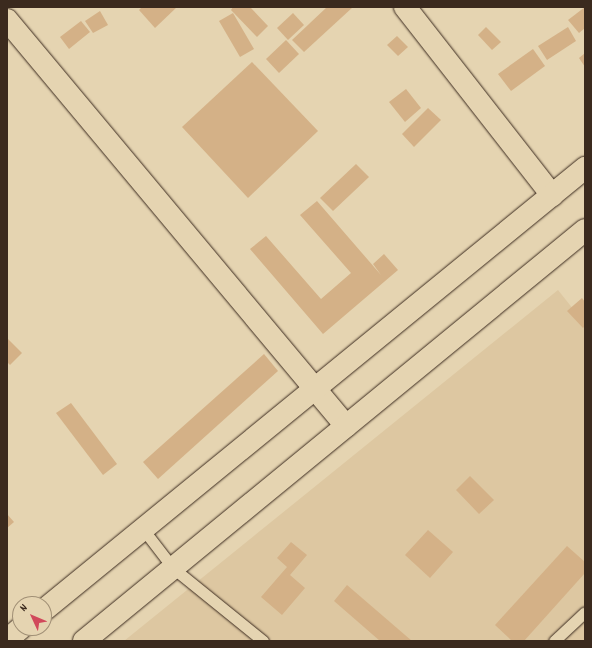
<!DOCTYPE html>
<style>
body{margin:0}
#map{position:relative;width:592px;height:648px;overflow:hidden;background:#e5d4b1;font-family:Dekko,sans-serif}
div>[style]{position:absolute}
.built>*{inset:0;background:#ddc7a1}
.building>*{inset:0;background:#d4b187}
.roads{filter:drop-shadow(0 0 1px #3b2a1e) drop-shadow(0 0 1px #3b2a1e)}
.service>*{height:11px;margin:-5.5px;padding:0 5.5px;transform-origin:5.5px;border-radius:5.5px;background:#e5d4b1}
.minor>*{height:22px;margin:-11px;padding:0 11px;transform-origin:11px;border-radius:11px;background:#e5d4b1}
.tertiary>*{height:22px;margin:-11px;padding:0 11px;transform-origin:11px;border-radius:11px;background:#e5d4b1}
span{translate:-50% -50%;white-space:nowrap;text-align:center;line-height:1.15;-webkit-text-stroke:3px #e5d4b1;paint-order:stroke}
.frame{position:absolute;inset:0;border:8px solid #3b2a1e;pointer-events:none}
.north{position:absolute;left:12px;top:596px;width:40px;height:40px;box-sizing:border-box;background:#e5d4b1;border:1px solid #a19076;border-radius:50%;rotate:314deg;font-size:11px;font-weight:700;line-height:16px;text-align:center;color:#3b2a1e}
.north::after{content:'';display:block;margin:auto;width:14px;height:18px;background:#d1495b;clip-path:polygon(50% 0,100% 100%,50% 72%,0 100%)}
</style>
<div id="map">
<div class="built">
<i style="clip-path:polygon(558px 290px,585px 324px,585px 641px,124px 641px)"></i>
</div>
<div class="building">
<i style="clip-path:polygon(142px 7px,177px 7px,155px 28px,139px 10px)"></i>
<i style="clip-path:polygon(233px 7px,250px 7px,268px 26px,257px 37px,231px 10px)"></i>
<i style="clip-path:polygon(327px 7px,353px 7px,304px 52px,292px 40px)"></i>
<i style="clip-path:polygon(585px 7px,585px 28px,579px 33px,568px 20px)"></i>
<i style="clip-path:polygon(100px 11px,108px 25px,93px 33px,85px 21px)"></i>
<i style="clip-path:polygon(233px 13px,254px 49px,240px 57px,219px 21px)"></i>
<i style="clip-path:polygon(293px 13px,304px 25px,288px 40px,277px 28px)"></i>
<i style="clip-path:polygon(81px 21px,90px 32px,69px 49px,60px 37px)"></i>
<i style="clip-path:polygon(486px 27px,501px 42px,492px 50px,478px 35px)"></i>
<i style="clip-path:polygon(568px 27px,576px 41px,547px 60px,538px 46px)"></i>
<i style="clip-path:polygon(397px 36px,408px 47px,398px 56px,387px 45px)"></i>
<i style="clip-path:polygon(286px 40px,299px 54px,279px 73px,266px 59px)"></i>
<i style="clip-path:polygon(533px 49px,545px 66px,511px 91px,498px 74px)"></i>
<i style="clip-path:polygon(585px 53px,585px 67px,579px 58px)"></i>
<i style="clip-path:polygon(252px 62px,318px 131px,248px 198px,182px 127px)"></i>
<i style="clip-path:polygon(406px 89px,421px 108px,405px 122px,389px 102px)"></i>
<i style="clip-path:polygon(428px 108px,441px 120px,414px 147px,402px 134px)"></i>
<i style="clip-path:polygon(356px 164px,369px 177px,333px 211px,320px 198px)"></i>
<i style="clip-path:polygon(317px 201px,381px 275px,373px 264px,384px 254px,398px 270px,323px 334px,250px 249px,266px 236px,321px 299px,351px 273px,300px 215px)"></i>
<i style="clip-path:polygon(582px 298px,585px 302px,585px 326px,583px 328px,567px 311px)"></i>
<i style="clip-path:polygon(7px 338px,22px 353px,10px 365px,7px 362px)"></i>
<i style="clip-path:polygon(264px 354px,278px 371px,158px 479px,143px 462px)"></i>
<i style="clip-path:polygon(71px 403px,117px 464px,103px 475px,56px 413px)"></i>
<i style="clip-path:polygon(470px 476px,494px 500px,479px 514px,456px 490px)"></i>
<i style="clip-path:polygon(7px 514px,14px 522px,7px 528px)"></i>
<i style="clip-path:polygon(428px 530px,453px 552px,430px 578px,405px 555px)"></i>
<i style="clip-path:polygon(291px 542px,307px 555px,290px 575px,305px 588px,282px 615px,261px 597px,287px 567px,277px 558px)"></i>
<i style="clip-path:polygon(567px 546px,585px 562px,585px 573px,524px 641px,512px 641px,495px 625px)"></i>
<i style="clip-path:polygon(347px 585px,412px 641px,380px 641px,334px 601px)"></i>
</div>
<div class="roads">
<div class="service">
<i style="left:143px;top:529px;width:49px;rotate:52.4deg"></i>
<i style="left:173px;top:568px;width:116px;rotate:39deg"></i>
<i style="left:554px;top:641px;width:42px;rotate:-43.1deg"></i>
</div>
<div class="minor">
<i style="left:405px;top:7px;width:239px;rotate:52deg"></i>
<i style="left:7px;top:20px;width:529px;rotate:50.14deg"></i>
</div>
<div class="tertiary">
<i style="left:44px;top:610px;width:699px;rotate:-39.25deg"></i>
<i style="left:7px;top:640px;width:18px;rotate:-41deg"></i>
<i style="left:84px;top:641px;width:648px;rotate:-39.36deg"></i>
</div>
</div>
<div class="frame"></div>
<div class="north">N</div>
</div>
